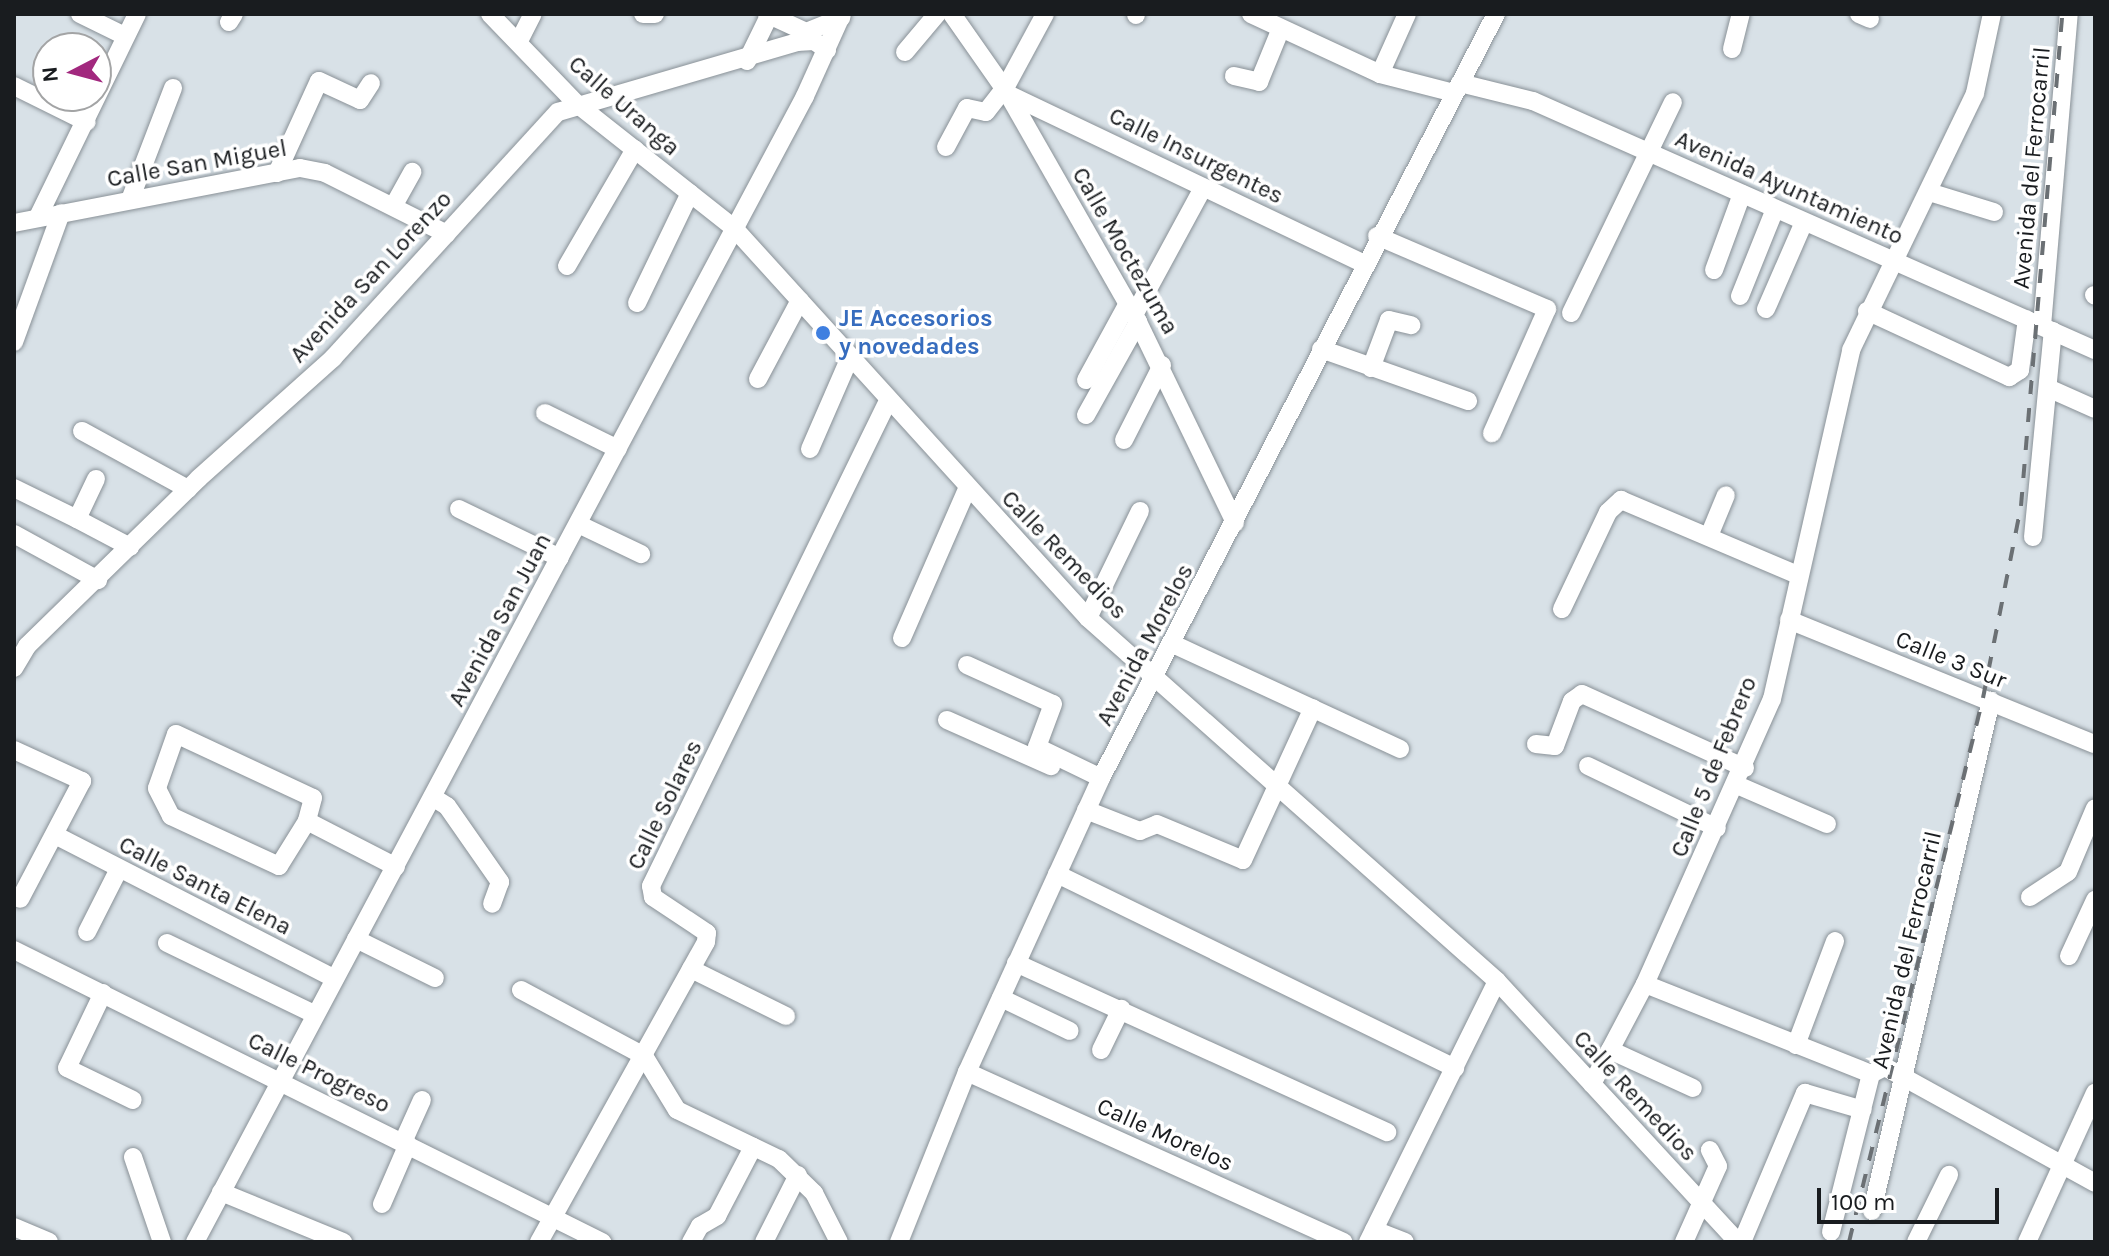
<!DOCTYPE html>
<style>
body{margin:0}
#map{position:relative;width:2109px;height:1256px;overflow:hidden;background:#d8e1e7;font-family:Karla,sans-serif}
div>[style]{position:absolute}
.roads{filter:drop-shadow(0 0 2px #899197) drop-shadow(0 0 2px #899197)}
.minor>*{height:18px;margin:-9px;padding:0 9px;transform-origin:9px;border-radius:9px;background:#fff}
.rail>*{height:4px;margin-top:-2px;transform-origin:0;background:repeating-linear-gradient(90deg,#6b7074 0 14px,transparent 0 28px)}
.dots>*{width:22px;height:22px;translate:-50% -50%;box-sizing:border-box;border:4px solid #fff;border-radius:50%}
span{translate:-50% -50%;white-space:nowrap;text-align:center;line-height:1.15;-webkit-text-stroke:7px #fff;paint-order:stroke}
.street-label{font-size:24px;color:#191c1f}
.shop-label{font-size:24px;color:#366cbe;font-weight:700}
.left{translate:0 -50%;text-align:left}
.frame{position:absolute;inset:0;border:16px solid #191c1f;pointer-events:none}
.north{position:absolute;left:32px;top:32px;width:80px;height:80px;box-sizing:border-box;background:#fff;border:2px solid #a3a4a5;border-radius:50%;rotate:264deg;font-size:22px;font-weight:700;line-height:32px;text-align:center;color:#191c1f}
.north::after{content:'';display:block;margin:auto;width:28px;height:36px;background:#a2287e;clip-path:polygon(50% 0,100% 100%,50% 72%,0 100%)}
.scale{position:absolute;left:1817px;top:1188px;width:182px;height:36px;box-sizing:border-box;border:4px solid #191c1f;border-top:0;padding-left:10px;font-size:24px;line-height:28px;white-space:nowrap;color:#191c1f;-webkit-text-stroke:6px #fff;paint-order:stroke}
</style>
<div id="map">
<div class="roads">
<div class="minor">
<i style="left:80px;top:14px;width:50px;rotate:26.1deg"></i>
<i style="left:490px;top:14px;width:125px;rotate:46deg"></i>
<i style="left:577px;top:104px;width:200px;rotate:38.3deg"></i>
<i style="left:734px;top:228px;width:527px;rotate:47.77deg"></i>
<i style="left:1088px;top:618px;width:547px;rotate:41.59deg"></i>
<i style="left:1497px;top:981px;width:355px;rotate:47.3deg"></i>
<i style="left:643px;top:14px;width:12px"></i>
<i style="left:767px;top:14px;width:43px;rotate:24.8deg"></i>
<i style="left:806px;top:32px;width:38px;rotate:-22deg"></i>
<i style="left:952px;top:14px;width:98px;rotate:55deg"></i>
<i style="left:1008px;top:94px;width:262px;rotate:60.3deg"></i>
<i style="left:1138px;top:322px;width:223px;rotate:64.2deg"></i>
<i style="left:1251px;top:14px;width:142px;rotate:24.9deg"></i>
<i style="left:1380px;top:74px;width:76px;rotate:14.4deg"></i>
<i style="left:1859px;top:14px;width:12px;rotate:24deg"></i>
<i style="left:1136px;top:15px;width:1px;rotate:-90deg"></i>
<i style="left:229px;top:22px;width:9px;rotate:-58deg"></i>
<i style="left:519px;top:41px;width:30px;rotate:-63deg"></i>
<i style="left:1732px;top:49px;width:36px;rotate:-76deg"></i>
<i style="left:905px;top:52px;width:50px;rotate:-49.9deg"></i>
<i style="left:747px;top:61px;width:52px;rotate:-63.9deg"></i>
<i style="left:1380px;top:74px;width:66px;rotate:-65.8deg"></i>
<i style="left:1234px;top:76px;width:26px;rotate:13deg"></i>
<i style="left:1259px;top:82px;width:58px;rotate:-67.8deg"></i>
<i style="left:1460px;top:83px;width:75px;rotate:13.9deg"></i>
<i style="left:1533px;top:101px;width:615px;rotate:23.9deg"></i>
<i style="left:14px;top:86px;width:81px;rotate:26.3deg"></i>
<i style="left:1008px;top:94px;width:393px;rotate:25.5deg"></i>
<i style="left:946px;top:147px;width:44px;rotate:-61.7deg"></i>
<i style="left:967px;top:108px;width:19px;rotate:12deg"></i>
<i style="left:986px;top:112px;width:31px;rotate:-52deg"></i>
<i style="left:1005px;top:88px;width:84px;rotate:-61.6deg"></i>
<i style="left:277px;top:173px;width:101px;rotate:-65.5deg"></i>
<i style="left:319px;top:81px;width:45px;rotate:24.9deg"></i>
<i style="left:360px;top:100px;width:20px;rotate:-57deg"></i>
<i style="left:1929px;top:192px;width:68px;rotate:17.1deg"></i>
<i style="left:130px;top:200px;width:120px;rotate:-69deg"></i>
<i style="left:394px;top:205px;width:38px;rotate:-61deg"></i>
<i style="left:38px;top:217px;width:226px;rotate:-64deg"></i>
<i style="left:14px;top:223px;width:291px;rotate:-10.9deg"></i>
<i style="left:300px;top:168px;width:25px;rotate:11deg"></i>
<i style="left:325px;top:173px;width:136px;rotate:26.6deg"></i>
<i style="left:1377px;top:236px;width:185px;rotate:23.2deg"></i>
<i style="left:1547px;top:309px;width:136px;rotate:113.9deg"></i>
<i style="left:567px;top:266px;width:135px;rotate:-59.8deg"></i>
<i style="left:1714px;top:270px;width:81px;rotate:-69.8deg"></i>
<i style="left:2094px;top:295px;width:1px;rotate:45deg"></i>
<i style="left:1740px;top:296px;width:94px;rotate:-68.1deg"></i>
<i style="left:637px;top:303px;width:122px;rotate:-64.3deg"></i>
<i style="left:1766px;top:309px;width:95px;rotate:-66.4deg"></i>
<i style="left:1867px;top:311px;width:157px;rotate:24.9deg"></i>
<i style="left:2009px;top:377px;width:13px;rotate:-32deg"></i>
<i style="left:2020px;top:370px;width:51px;rotate:-82.2deg"></i>
<i style="left:1571px;top:313px;width:234px;rotate:-64.2deg"></i>
<i style="left:1134px;top:315px;width:145px;rotate:-61.5deg"></i>
<i style="left:2042px;top:326px;width:313px;rotate:-85.1deg"></i>
<i style="left:14px;top:342px;width:137px;rotate:-70deg"></i>
<i style="left:1321px;top:349px;width:156px;rotate:19.5deg"></i>
<i style="left:1371px;top:368px;width:51px;rotate:-69.4deg"></i>
<i style="left:1389px;top:320px;width:23px;rotate:13deg"></i>
<i style="left:758px;top:379px;width:89px;rotate:-62deg"></i>
<i style="left:1086px;top:380px;width:85px;rotate:-61.3deg"></i>
<i style="left:2048px;top:388px;width:51px;rotate:24.1deg"></i>
<i style="left:545px;top:413px;width:81px;rotate:26.3deg"></i>
<i style="left:1086px;top:415px;width:107px;rotate:-60.8deg"></i>
<i style="left:82px;top:431px;width:121px;rotate:28.7deg"></i>
<i style="left:1124px;top:440px;width:84px;rotate:-63.1deg"></i>
<i style="left:810px;top:449px;width:100px;rotate:-66.5deg"></i>
<i style="left:96px;top:479px;width:44px;rotate:115.4deg"></i>
<i style="left:77px;top:519px;width:60px;rotate:27.8deg"></i>
<i style="left:14px;top:488px;width:70px;rotate:26.2deg"></i>
<i style="left:459px;top:509px;width:112px;rotate:25.9deg"></i>
<i style="left:578px;top:524px;width:70px;rotate:25.5deg"></i>
<i style="left:14px;top:534px;width:96px;rotate:28.7deg"></i>
<i style="left:1709px;top:536px;width:44px;rotate:-67.5deg"></i>
<i style="left:2033px;top:537px;width:207px;rotate:-84.5deg"></i>
<i style="left:1562px;top:609px;width:107px;rotate:-64.6deg"></i>
<i style="left:1608px;top:512px;width:18px;rotate:-43deg"></i>
<i style="left:1621px;top:500px;width:192px;rotate:23deg"></i>
<i style="left:1088px;top:618px;width:119px;rotate:-64.1deg"></i>
<i style="left:1789px;top:620px;width:330px;rotate:22.1deg"></i>
<i style="left:902px;top:638px;width:163px;rotate:-66.4deg"></i>
<i style="left:1173px;top:644px;width:250px;rotate:24.8deg"></i>
<i style="left:967px;top:665px;width:94px;rotate:24.4deg"></i>
<i style="left:1053px;top:704px;width:46px;rotate:110.4deg"></i>
<i style="left:1037px;top:747px;width:71px;rotate:25.8deg"></i>
<i style="left:14px;top:668px;width:26px;rotate:-59deg"></i>
<i style="left:27px;top:646px;width:240px;rotate:-44.3deg"></i>
<i style="left:199px;top:478px;width:180px;rotate:-41.8deg"></i>
<i style="left:333px;top:358px;width:333px;rotate:-47.6deg"></i>
<i style="left:558px;top:112px;width:249px;rotate:-16.3deg"></i>
<i style="left:797px;top:42px;width:17px;rotate:-3deg"></i>
<i style="left:814px;top:41px;width:16px;rotate:35deg"></i>
<i style="left:947px;top:720px;width:114px;rotate:23.9deg"></i>
<i style="left:176px;top:734px;width:151px;rotate:25deg"></i>
<i style="left:313px;top:798px;width:24px;rotate:105deg"></i>
<i style="left:307px;top:821px;width:53px;rotate:121.9deg"></i>
<i style="left:279px;top:866px;width:119px;rotate:-155.2deg"></i>
<i style="left:171px;top:816px;width:31px;rotate:-117deg"></i>
<i style="left:157px;top:788px;width:57px;rotate:-70.6deg"></i>
<i style="left:1536px;top:744px;width:19px;rotate:6deg"></i>
<i style="left:1555px;top:746px;width:48px;rotate:-69.3deg"></i>
<i style="left:1572px;top:701px;width:12px;rotate:-35deg"></i>
<i style="left:1582px;top:694px;width:179px;rotate:24.4deg"></i>
<i style="left:14px;top:750px;width:75px;rotate:24.5deg"></i>
<i style="left:82px;top:781px;width:133px;rotate:117.7deg"></i>
<i style="left:1588px;top:766px;width:143px;rotate:25.7deg"></i>
<i style="left:1737px;top:785px;width:98px;rotate:23.4deg"></i>
<i style="left:434px;top:798px;width:15px;rotate:32deg"></i>
<i style="left:447px;top:806px;width:93px;rotate:55.1deg"></i>
<i style="left:500px;top:882px;width:23px;rotate:110deg"></i>
<i style="left:1086px;top:810px;width:58px;rotate:21.3deg"></i>
<i style="left:1140px;top:831px;width:18px;rotate:-22deg"></i>
<i style="left:1157px;top:824px;width:93px;rotate:22.7deg"></i>
<i style="left:1243px;top:860px;width:167px;rotate:-65.3deg"></i>
<i style="left:307px;top:821px;width:100px;rotate:27.3deg"></i>
<i style="left:55px;top:835px;width:313px;rotate:27.2deg"></i>
<i style="left:1057px;top:874px;width:443px;rotate:26deg"></i>
<i style="left:2030px;top:897px;width:45px;rotate:-33.3deg"></i>
<i style="left:2068px;top:872px;width:69px;rotate:-67.1deg"></i>
<i style="left:87px;top:932px;width:71px;rotate:-63.1deg"></i>
<i style="left:356px;top:939px;width:88px;rotate:26.3deg"></i>
<i style="left:167px;top:943px;width:163px;rotate:25.8deg"></i>
<i style="left:14px;top:950px;width:657px;rotate:26.41deg"></i>
<i style="left:2069px;top:956px;width:62px;rotate:-65.1deg"></i>
<i style="left:1016px;top:963px;width:408px;rotate:24.5deg"></i>
<i style="left:691px;top:969px;width:106px;rotate:26.3deg"></i>
<i style="left:1645px;top:984px;width:243px;rotate:21.7deg"></i>
<i style="left:1871px;top:1074px;width:16px;rotate:-27deg"></i>
<i style="left:1885px;top:1067px;width:240px;rotate:28.9deg"></i>
<i style="left:521px;top:990px;width:140px;rotate:28.2deg"></i>
<i style="left:644px;top:1056px;width:63px;rotate:58.6deg"></i>
<i style="left:677px;top:1110px;width:113px;rotate:25.7deg"></i>
<i style="left:779px;top:1159px;width:49px;rotate:44.2deg"></i>
<i style="left:814px;top:1193px;width:55px;rotate:63deg"></i>
<i style="left:103px;top:993px;width:83px;rotate:115.6deg"></i>
<i style="left:67px;top:1068px;width:73px;rotate:25.9deg"></i>
<i style="left:1001px;top:998px;width:76px;rotate:25.6deg"></i>
<i style="left:1796px;top:1045px;width:111px;rotate:-69.4deg"></i>
<i style="left:1101px;top:1050px;width:46px;rotate:-64deg"></i>
<i style="left:1610px;top:1050px;width:91px;rotate:24.6deg"></i>
<i style="left:967px;top:1072px;width:413px;rotate:24.3deg"></i>
<i style="left:1592px;top:1084px;width:113px;rotate:-62.1deg"></i>
<i style="left:1645px;top:984px;width:312px;rotate:-66deg"></i>
<i style="left:1772px;top:699px;width:358px;rotate:-77.2deg"></i>
<i style="left:1851px;top:350px;width:285px;rotate:-64.2deg"></i>
<i style="left:1975px;top:93px;width:81px;rotate:-77.9deg"></i>
<i style="left:403px;top:1142px;width:46px;rotate:-65.7deg"></i>
<i style="left:133px;top:1157px;width:90px;rotate:71.2deg"></i>
<i style="left:221px;top:1192px;width:132px;rotate:22.3deg"></i>
<i style="left:382px;top:1204px;width:65px;rotate:-66.6deg"></i>
<i style="left:1872px;top:1211px;width:524px;rotate:-76.87deg"></i>
<i style="left:14px;top:1227px;width:38px;rotate:23deg"></i>
<i style="left:1374px;top:1230px;width:33px;rotate:21deg"></i>
<i style="left:1831px;top:1232px;width:163px;rotate:-75.8deg"></i>
<i style="left:195px;top:1242px;width:1298px;rotate:-61.97deg"></i>
<i style="left:805px;top:96px;width:90px;rotate:-65.7deg"></i>
<i style="left:539px;top:1242px;width:343px;rotate:-60.9deg"></i>
<i style="left:706px;top:942px;width:9px;rotate:-84deg"></i>
<i style="left:707px;top:933px;width:65px;rotate:-146.3deg"></i>
<i style="left:653px;top:897px;width:11px;rotate:-100deg"></i>
<i style="left:651px;top:886px;width:540px;rotate:-63.96deg"></i>
<i style="left:691px;top:1242px;width:18px;rotate:-61deg"></i>
<i style="left:700px;top:1226px;width:20px;rotate:-30deg"></i>
<i style="left:717px;top:1216px;width:78px;rotate:-62.4deg"></i>
<i style="left:764px;top:1242px;width:75px;rotate:-63.1deg"></i>
<i style="left:899px;top:1242px;width:183px;rotate:-68.2deg"></i>
<i style="left:967px;top:1072px;width:323px;rotate:-65.5deg"></i>
<i style="left:1101px;top:778px;width:860px;rotate:-62.66deg"></i>
<i style="left:1368px;top:1242px;width:291px;rotate:-63.7deg"></i>
<i style="left:1684px;top:1242px;width:83px;rotate:-65.9deg"></i>
<i style="left:1718px;top:1166px;width:18px;rotate:-117deg"></i>
<i style="left:1742px;top:1242px;width:162px;rotate:-67.1deg"></i>
<i style="left:1805px;top:1093px;width:60px;rotate:16.3deg"></i>
<i style="left:1916px;top:1242px;width:75px;rotate:-63.8deg"></i>
<i style="left:2027px;top:1242px;width:164px;rotate:-65.5deg"></i>
</div>
</div>
<div class="rail">
<i style="left:1849px;top:1242px;width:560px;rotate:-76.16deg"></i>
<i style="left:1983px;top:698px;width:196px;rotate:-78.8deg"></i>
<i style="left:2021px;top:506px;width:494px;rotate:-85.2deg"></i>
</div>
<div class="dots">
<i style="left:823px;top:333px;background:#3f7fe0"></i>
</div>
<div class="street-label">
<span style="left:624px;top:106px;rotate:41deg">Calle Uranga</span>
<span style="left:1196px;top:156px;rotate:26deg">Calle Insurgentes</span>
<span style="left:197px;top:164px;rotate:-10deg">Calle San Miguel</span>
<span style="left:2032px;top:168px;rotate:-85deg">Avenida del Ferrocarril</span>
<span style="left:1789px;top:188px;rotate:24deg">Avenida Ayuntamiento</span>
<span style="left:1125px;top:251px;rotate:60deg">Calle Moctezuma</span>
<span style="left:371px;top:277px;rotate:-47deg">Avenida San Lorenzo</span>
<span style="left:1064px;top:555px;rotate:46deg">Calle Remedios</span>
<span style="left:500px;top:620px;rotate:-62deg">Avenida San Juan</span>
<span style="left:1145px;top:645px;rotate:-62deg">Avenida Morelos</span>
<span style="left:1951px;top:660px;rotate:22deg">Calle 3 Sur</span>
<span style="left:1714px;top:767px;rotate:-68deg">Calle 5 de Febrero</span>
<span style="left:665px;top:805px;rotate:-64deg">Calle Solares</span>
<span style="left:205px;top:886px;rotate:27deg">Calle Santa Elena</span>
<span style="left:1907px;top:950px;rotate:-77deg">Avenida del Ferrocarril</span>
<span style="left:319px;top:1073px;rotate:26deg">Calle Progreso</span>
<span style="left:1635px;top:1096px;rotate:47deg">Calle Remedios</span>
<span style="left:1165px;top:1135px;rotate:24deg">Calle Morelos</span>
</div>
<div class="shop-label">
<span class="left" style="left:839px;top:333px">JE Accesorios<br>y novedades</span>
</div>
<div class="frame"></div>
<div class="north">N</div>
<div class="scale">100 m</div>
</div>
